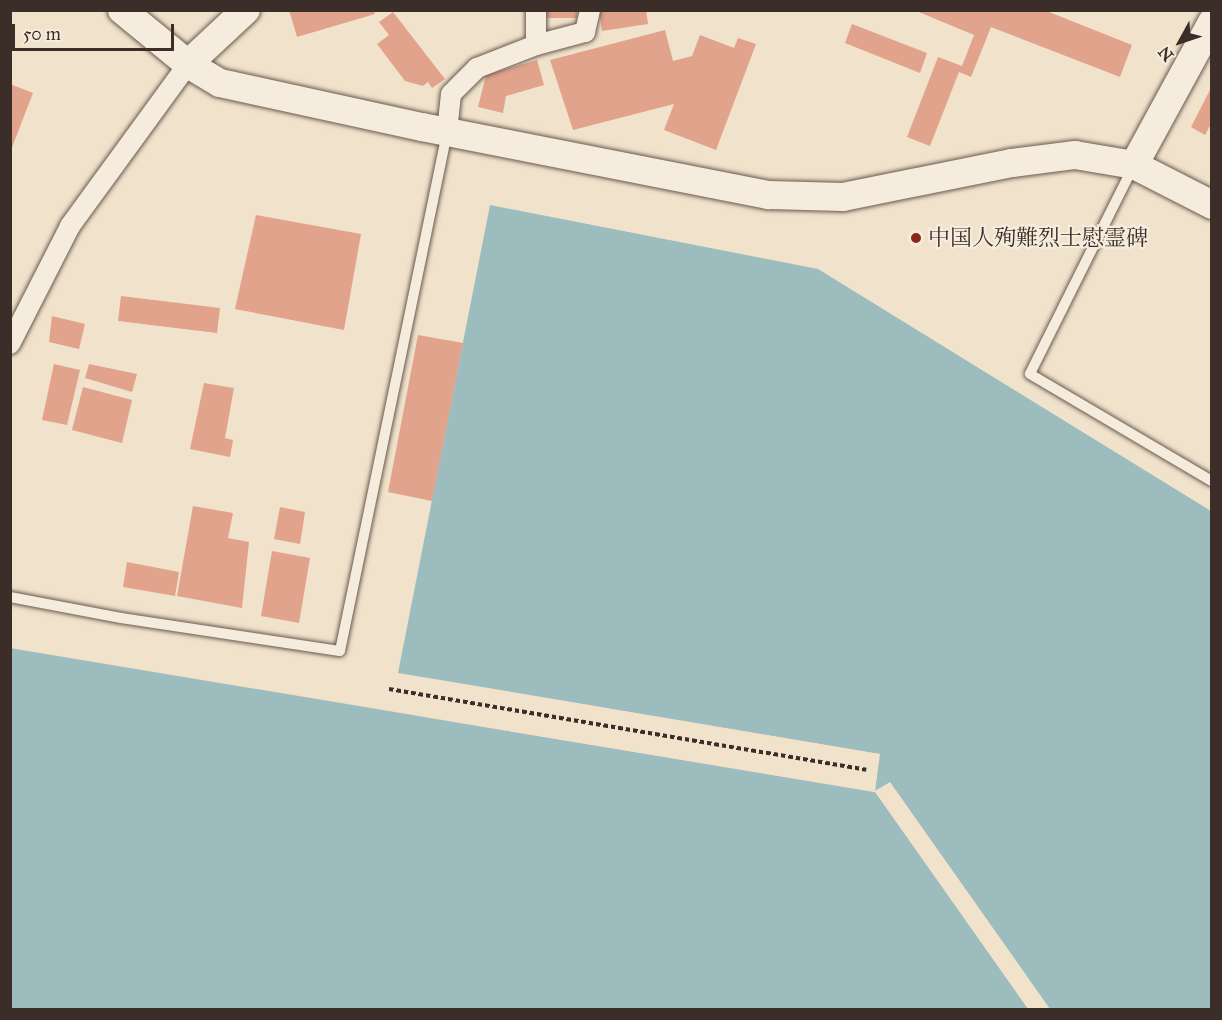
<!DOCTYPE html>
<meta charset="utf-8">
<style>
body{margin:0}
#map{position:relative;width:1222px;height:1020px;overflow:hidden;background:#f1e2cb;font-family:"IM FELL Great Primer","Noto Serif JP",serif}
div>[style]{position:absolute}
.water>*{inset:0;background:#9cbcbe}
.pier>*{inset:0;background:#f1e2cb}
.building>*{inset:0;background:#e1a38c}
.path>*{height:4px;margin-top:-2px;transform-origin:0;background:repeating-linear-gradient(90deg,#3b2d27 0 4.5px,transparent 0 7.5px)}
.roads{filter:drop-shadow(0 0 2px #685a50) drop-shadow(0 0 2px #685a50)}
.lane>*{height:10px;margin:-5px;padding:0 5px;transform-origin:5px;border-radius:5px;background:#f6ecdd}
.street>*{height:20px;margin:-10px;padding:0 10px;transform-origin:10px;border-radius:10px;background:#f6ecdd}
.secondary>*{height:28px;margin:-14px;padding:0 14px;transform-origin:14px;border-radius:14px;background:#f6ecdd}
.dots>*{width:16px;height:16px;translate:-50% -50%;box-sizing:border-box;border:3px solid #f6ecdd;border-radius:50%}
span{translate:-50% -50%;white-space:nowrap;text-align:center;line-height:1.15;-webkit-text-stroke:4.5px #f6ecdd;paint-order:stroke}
.poi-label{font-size:22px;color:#3b2d27}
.left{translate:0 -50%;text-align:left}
.frame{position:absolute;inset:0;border:12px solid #3b2d27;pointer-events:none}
.north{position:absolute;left:1150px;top:12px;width:60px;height:60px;-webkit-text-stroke:4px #f6ecdd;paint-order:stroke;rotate:230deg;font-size:16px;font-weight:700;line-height:24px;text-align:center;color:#3b2d27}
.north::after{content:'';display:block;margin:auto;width:21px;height:27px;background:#3b2d27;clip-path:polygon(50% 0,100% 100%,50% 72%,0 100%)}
.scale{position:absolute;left:12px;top:24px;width:162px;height:27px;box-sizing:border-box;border:3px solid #3b2d27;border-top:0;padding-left:8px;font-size:18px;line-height:21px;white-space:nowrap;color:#3b2d27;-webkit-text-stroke:4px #f6ecdd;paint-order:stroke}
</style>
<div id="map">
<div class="water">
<i style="clip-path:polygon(490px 205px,818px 269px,1211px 511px,1211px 1009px,11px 1009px,10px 648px,875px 792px,879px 754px,398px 673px)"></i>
</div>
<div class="pier">
<i style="clip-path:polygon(398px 673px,880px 754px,875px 791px,890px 782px,1050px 1009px,1028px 1009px,875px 792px,388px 711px,872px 789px,876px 757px)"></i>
</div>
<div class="building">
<i style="clip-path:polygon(289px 10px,374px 10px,375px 14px,297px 37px)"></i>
<i style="clip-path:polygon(545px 10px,577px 10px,577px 18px,545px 18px)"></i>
<i style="clip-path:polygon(599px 10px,646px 10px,648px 24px,602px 31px)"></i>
<i style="clip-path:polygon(914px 10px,1044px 10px,1132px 45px,1120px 77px,991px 27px,971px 77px,959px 72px,930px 146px,907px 137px,938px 57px,962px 66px,974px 35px)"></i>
<i style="clip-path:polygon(393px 12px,445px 79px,432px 88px,428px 82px,423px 86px,405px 81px,377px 44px,389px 35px,379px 22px)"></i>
<i style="clip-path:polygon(852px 24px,927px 53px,920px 73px,845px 43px)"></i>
<i style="clip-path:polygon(665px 30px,673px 61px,692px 56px,700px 35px,734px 48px,738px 38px,756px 44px,716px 150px,664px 130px,674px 104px,573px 130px,550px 60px)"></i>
<i style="clip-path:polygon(537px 60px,544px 85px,506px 96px,503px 113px,478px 107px,486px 75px)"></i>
<i style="clip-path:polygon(10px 84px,33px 93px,11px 150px,10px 150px)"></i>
<i style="clip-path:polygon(1212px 86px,1212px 122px,1205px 135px,1191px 127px)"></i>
<i style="clip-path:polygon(256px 215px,361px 234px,344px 330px,235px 309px)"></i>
<i style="clip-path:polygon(121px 296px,220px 308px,217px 333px,118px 321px)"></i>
<i style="clip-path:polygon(52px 316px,85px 324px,79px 349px,49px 342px)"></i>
<i style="clip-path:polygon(418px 335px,463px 343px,432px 501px,388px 492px)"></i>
<i style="clip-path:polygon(54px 364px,80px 370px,67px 425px,42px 420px)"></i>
<i style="clip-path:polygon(89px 364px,137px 374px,132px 392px,85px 378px)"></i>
<i style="clip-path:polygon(204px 383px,234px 388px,225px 438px,233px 440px,230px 457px,190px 449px)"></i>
<i style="clip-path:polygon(83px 387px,132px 400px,122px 443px,72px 430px)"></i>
<i style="clip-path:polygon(193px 506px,233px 513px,228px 538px,249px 542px,242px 608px,177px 596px)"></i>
<i style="clip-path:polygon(280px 507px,305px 512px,300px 544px,274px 539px)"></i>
<i style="clip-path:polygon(272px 551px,310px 558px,299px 623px,261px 616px)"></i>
<i style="clip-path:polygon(127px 562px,179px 572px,175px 596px,123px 587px)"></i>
</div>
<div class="path">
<i style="left:389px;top:689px;width:484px;rotate:9.6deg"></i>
</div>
<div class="roads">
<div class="lane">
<i style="left:1134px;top:165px;width:233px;rotate:116.5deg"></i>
<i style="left:1030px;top:374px;width:211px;rotate:30.5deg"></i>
<i style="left:10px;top:597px;width:113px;rotate:10.7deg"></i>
<i style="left:121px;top:618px;width:221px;rotate:8.6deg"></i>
<i style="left:340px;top:651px;width:529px;rotate:-78.33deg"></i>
</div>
<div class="street">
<i style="left:536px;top:10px;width:35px;rotate:90deg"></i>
<i style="left:447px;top:132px;width:38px;rotate:-84deg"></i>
<i style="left:451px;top:94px;width:37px;rotate:-45deg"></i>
<i style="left:477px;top:68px;width:63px;rotate:-21.3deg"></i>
<i style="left:536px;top:45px;width:51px;rotate:-14.9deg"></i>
<i style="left:585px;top:32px;width:23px;rotate:-77deg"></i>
<i style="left:10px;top:344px;width:132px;rotate:-63deg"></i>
<i style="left:70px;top:226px;width:200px;rotate:-53.9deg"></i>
</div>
<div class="secondary">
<i style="left:122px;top:10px;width:85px;rotate:39.3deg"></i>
<i style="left:188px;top:64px;width:37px;rotate:31deg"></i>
<i style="left:220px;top:83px;width:207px;rotate:12.3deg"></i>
<i style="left:422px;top:127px;width:354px;rotate:11.1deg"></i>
<i style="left:769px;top:195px;width:74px;rotate:1.5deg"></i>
<i style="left:843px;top:197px;width:172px;rotate:-11.4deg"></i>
<i style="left:1012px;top:163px;width:64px;rotate:-7.2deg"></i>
<i style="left:1075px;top:155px;width:60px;rotate:9.6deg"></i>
<i style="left:1134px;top:165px;width:88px;rotate:27.1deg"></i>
<i style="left:188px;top:64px;width:79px;rotate:-43deg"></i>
<i style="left:1134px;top:165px;width:163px;rotate:-61.4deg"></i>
</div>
</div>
<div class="dots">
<i style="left:916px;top:238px;background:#8f2418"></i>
</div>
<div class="poi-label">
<span class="left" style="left:928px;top:238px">中国人殉難烈士慰霊碑</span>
</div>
<div class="frame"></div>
<div class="north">N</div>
<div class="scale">50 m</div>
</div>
